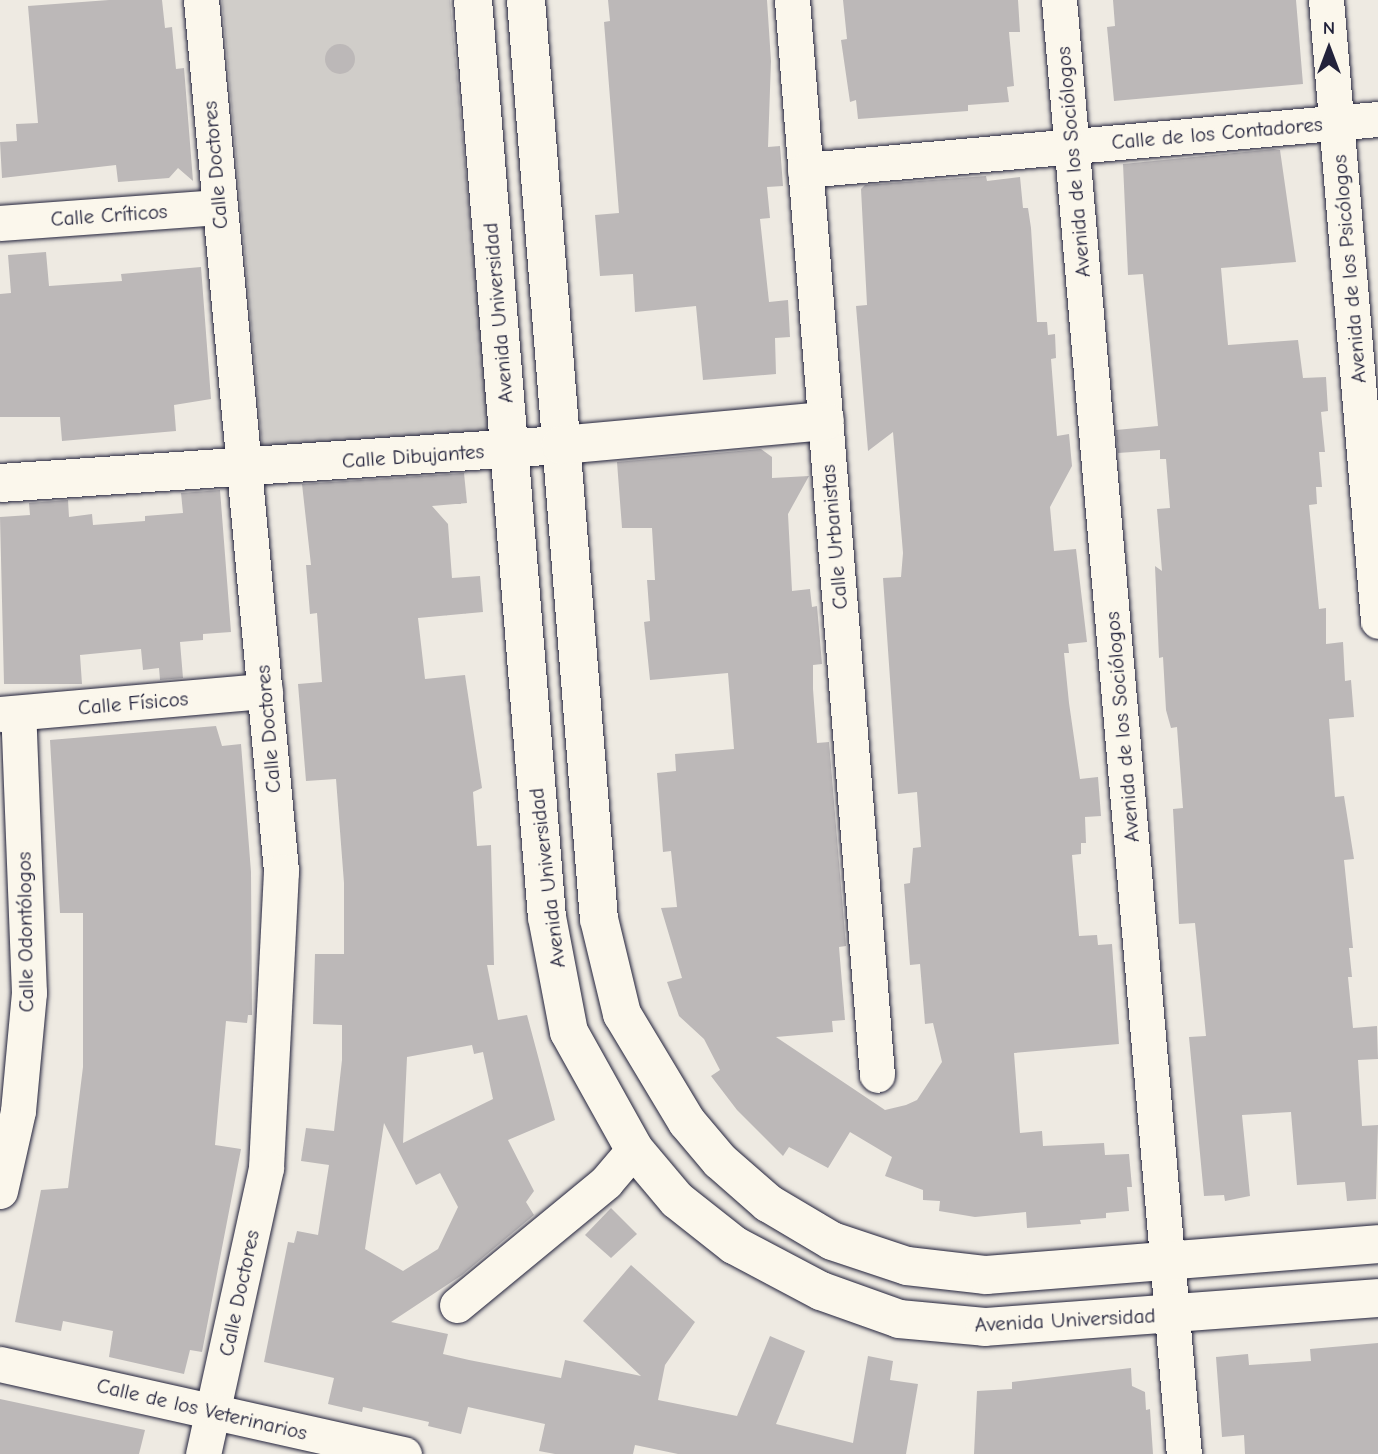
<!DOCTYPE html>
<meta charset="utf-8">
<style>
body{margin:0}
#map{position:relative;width:1378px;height:1454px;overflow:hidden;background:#eeeae2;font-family:"Comic Neue",sans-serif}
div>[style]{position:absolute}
.green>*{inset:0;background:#d0cdc9}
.building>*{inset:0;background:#bcb8b8}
.round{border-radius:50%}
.roads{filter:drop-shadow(0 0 2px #22223b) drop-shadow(0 0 2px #22223b)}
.street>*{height:35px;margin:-17.5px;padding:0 17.5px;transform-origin:17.5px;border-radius:17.5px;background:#fbf7ec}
.secondary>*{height:38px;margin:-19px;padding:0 19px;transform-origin:19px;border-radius:19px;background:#fbf7ec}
span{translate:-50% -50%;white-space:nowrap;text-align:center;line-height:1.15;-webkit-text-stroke:6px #fbf7ec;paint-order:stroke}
.street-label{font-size:21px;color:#22223b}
.north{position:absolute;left:1294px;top:14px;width:70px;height:70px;-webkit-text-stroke:5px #fbf7ec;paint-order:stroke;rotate:0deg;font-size:19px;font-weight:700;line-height:28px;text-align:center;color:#22223b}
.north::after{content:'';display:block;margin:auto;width:24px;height:32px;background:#22223b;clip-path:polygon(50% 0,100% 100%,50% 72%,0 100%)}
</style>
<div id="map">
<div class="green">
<i style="clip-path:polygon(222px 0,450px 0,490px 435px,263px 455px)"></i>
</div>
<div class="building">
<i style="clip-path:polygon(109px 0,162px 0,165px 28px,172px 27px,176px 69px,184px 68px,193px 181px,178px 168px,169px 178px,118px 182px,116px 165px,2px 178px,0 142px,17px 141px,16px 124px,38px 123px,28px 6px)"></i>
<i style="clip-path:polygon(608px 0,767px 0,771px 61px,768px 147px,780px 146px,783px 186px,767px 187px,770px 218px,760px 219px,769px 302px,788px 300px,790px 337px,775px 338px,776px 374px,703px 380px,696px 306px,635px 312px,633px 274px,600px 276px,595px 215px,619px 213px,604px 22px,610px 21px)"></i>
<i style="clip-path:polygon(843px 0,1018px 0,1020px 32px,1009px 32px,1014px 86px,1007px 87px,1009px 102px,968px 105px,968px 111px,858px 119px,856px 100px,850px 102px,841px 40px,847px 39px)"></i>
<i style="clip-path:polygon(1113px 0,1296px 0,1303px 84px,1114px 101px,1107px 27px,1115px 26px)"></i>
<i class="round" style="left:325px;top:44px;width:30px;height:30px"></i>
<i style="clip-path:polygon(1274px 149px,1280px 150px,1296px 262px,1221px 268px,1225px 313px,1228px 345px,1298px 340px,1303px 378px,1326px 377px,1328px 411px,1321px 412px,1325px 452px,1319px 452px,1322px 487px,1316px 487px,1317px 504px,1309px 505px,1319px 609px,1326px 608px,1326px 644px,1343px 642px,1345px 681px,1351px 680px,1354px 717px,1329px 719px,1335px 797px,1344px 796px,1354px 859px,1344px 860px,1353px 948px,1349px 948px,1352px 977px,1348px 977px,1353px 1028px,1377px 1026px,1378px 1059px,1358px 1060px,1362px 1126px,1378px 1125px,1376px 1199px,1347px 1201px,1345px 1182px,1297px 1185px,1291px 1112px,1242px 1115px,1250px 1196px,1225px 1201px,1224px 1195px,1204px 1196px,1189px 1037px,1206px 1036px,1195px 923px,1179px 924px,1173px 809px,1183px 808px,1177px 727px,1171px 728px,1166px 710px,1163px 657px,1159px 658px,1155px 566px,1162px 571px,1157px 509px,1170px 508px,1166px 459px,1160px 459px,1160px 450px,1118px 453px,1116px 430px,1158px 426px,1143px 274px,1128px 275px,1123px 164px)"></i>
<i style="clip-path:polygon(986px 176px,987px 181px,1020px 177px,1023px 208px,1028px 208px,1031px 228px,1037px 322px,1047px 322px,1048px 335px,1055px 334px,1056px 358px,1051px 359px,1057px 436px,1069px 434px,1072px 466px,1050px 507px,1054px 551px,1076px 549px,1087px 642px,1068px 644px,1069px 653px,1064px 653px,1069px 703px,1080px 779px,1098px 777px,1101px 816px,1085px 817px,1086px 843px,1081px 843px,1081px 854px,1072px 855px,1079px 936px,1097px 935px,1098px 945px,1112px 944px,1119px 1044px,1014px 1053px,1020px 1133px,1042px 1131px,1043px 1146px,1104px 1143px,1105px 1155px,1129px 1154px,1132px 1187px,1127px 1187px,1129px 1211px,1106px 1213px,1106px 1218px,1080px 1220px,1081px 1224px,1027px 1228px,1026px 1212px,975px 1217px,939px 1211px,940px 1201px,923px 1200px,923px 1190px,885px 1176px,892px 1157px,850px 1132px,828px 1168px,789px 1147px,783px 1156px,737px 1110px,711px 1076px,720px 1070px,704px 1039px,679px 1016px,667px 982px,682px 978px,661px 908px,677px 907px,671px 851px,663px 852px,657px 773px,676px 771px,675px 754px,734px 749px,728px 673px,650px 680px,644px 622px,650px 621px,647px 580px,655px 580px,652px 528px,622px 528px,617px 462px,761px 449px,772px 457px,772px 478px,809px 476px,788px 514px,792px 591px,810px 589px,812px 607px,817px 606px,822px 664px,813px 665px,813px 689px,817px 743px,829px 742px,846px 946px,839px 947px,845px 1020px,832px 1021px,833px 1032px,776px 1037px,885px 1110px,906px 1105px,917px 1100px,942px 1062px,933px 1023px,925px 1024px,920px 964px,910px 965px,904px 884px,910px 883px,913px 848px,921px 847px,917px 792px,898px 794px,883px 578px,901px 577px,903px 553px,893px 432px,868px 451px,856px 306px,867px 305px,861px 189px,865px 185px)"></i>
<i style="clip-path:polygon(46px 252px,49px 286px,122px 281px,121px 274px,201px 267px,211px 399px,174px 405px,176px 431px,62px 441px,60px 417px,0 417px,0 294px,11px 293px,8px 255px)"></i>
<i style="clip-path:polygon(evenodd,464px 473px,467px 503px,432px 506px,448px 524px,452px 578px,480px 576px,483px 612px,418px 618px,425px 679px,465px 675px,482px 788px,473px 792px,477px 846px,491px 845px,494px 965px,487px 965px,498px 1020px,527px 1015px,555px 1120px,508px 1140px,534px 1191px,526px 1202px,534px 1215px,462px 1275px,391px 1322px,448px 1334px,443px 1354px,469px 1360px,561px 1378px,565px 1360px,641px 1376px,583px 1321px,631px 1265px,695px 1322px,665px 1365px,658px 1400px,737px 1416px,770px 1336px,805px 1351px,776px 1424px,853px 1443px,868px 1356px,893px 1361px,890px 1380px,918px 1384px,906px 1454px,678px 1454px,635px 1445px,633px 1454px,555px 1454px,539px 1451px,545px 1424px,468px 1407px,461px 1434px,428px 1426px,429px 1422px,363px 1407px,362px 1412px,328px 1404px,334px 1378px,264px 1362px,288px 1242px,294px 1243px,297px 1231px,318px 1235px,329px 1165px,301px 1161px,306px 1128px,334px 1131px,342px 1060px,342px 1025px,313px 1024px,315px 954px,344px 954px,344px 883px,336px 779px,306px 781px,298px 684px,322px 682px,317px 613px,310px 614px,306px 565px,311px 565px,302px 484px,464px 473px,472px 1045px,474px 1054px,483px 1052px,493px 1099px,403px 1143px,407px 1057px,472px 1045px,464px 473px,384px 1123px,416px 1185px,440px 1173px,458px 1207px,438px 1249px,403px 1271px,365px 1249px,384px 1123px)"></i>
<i style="clip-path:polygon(220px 490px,231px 632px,203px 634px,203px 640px,180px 642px,183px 678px,160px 680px,159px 668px,143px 670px,141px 649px,80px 655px,82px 684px,4px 684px,0 517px,30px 515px,29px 503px,68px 500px,69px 517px,92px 514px,93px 525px,145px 521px,145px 516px,183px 513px,181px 493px)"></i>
<i style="clip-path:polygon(216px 726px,222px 746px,241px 744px,251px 872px,252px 1015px,248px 1015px,247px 1023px,226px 1021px,215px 1145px,241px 1149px,202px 1352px,190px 1350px,184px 1374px,109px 1357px,113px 1331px,63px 1321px,61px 1331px,15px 1322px,41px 1190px,68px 1188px,83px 1067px,83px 913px,60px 913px,50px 740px)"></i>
<i style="clip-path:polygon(611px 1208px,637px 1234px,611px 1258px,585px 1235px)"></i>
<i style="clip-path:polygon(1378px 1343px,1378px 1454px,1245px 1454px,1244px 1435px,1222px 1437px,1216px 1357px,1248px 1354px,1249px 1365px,1311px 1361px,1310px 1349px)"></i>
<i style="clip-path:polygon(1131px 1368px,1132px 1386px,1145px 1392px,1146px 1410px,1150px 1409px,1153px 1454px,974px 1454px,977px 1391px,1012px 1389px,1012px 1382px)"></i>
<i style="clip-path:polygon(0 1399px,145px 1430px,139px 1454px,0 1454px)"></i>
</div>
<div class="roads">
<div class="street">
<i style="left:201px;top:0;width:875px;rotate:84.75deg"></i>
<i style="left:281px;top:871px;width:297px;rotate:92.9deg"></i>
<i style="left:266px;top:1168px;width:293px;rotate:102.4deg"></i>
<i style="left:792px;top:0;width:1078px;rotate:85.48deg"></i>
<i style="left:1059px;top:0;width:1459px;rotate:85.09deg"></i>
<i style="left:1326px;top:0;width:623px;rotate:85.21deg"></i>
<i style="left:805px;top:170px;width:575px;rotate:-5.09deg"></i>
<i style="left:0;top:223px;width:219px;rotate:-4.2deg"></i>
<i style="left:0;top:714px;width:266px;rotate:-5deg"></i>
<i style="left:0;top:1191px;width:82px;rotate:-77.3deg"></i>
<i style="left:18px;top:1111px;width:119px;rotate:-84.7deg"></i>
<i style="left:29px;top:993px;width:280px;rotate:-92.2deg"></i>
<i style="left:457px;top:1305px;width:193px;rotate:-39.5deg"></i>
<i style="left:606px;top:1182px;width:43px;rotate:-49.7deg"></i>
<i style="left:0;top:1364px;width:414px;rotate:12.6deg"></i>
</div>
<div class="secondary">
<i style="left:473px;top:0;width:920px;rotate:85.39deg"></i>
<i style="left:547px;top:917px;width:117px;rotate:79.2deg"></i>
<i style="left:569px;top:1032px;width:134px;rotate:60.9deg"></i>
<i style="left:634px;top:1149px;width:67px;rotate:49.9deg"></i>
<i style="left:677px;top:1200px;width:73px;rotate:38.3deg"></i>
<i style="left:734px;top:1245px;width:98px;rotate:27.9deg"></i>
<i style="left:821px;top:1291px;width:83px;rotate:19.7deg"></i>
<i style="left:899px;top:1319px;width:86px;rotate:5.3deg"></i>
<i style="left:985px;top:1327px;width:394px;rotate:-4.2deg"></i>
<i style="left:526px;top:0;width:922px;rotate:85.46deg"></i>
<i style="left:599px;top:919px;width:98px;rotate:76.4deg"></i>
<i style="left:622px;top:1014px;width:126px;rotate:59deg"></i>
<i style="left:687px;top:1122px;width:51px;rotate:49.8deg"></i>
<i style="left:720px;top:1161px;width:64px;rotate:41.2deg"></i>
<i style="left:768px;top:1203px;width:74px;rotate:30.7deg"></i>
<i style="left:832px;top:1241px;width:79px;rotate:18.4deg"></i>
<i style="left:907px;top:1266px;width:80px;rotate:6.5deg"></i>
<i style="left:986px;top:1275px;width:393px;rotate:-4.5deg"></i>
<i style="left:0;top:483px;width:562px;rotate:-3.88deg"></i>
<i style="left:561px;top:445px;width:265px;rotate:-5.2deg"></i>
</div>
</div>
<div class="street-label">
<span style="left:1217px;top:133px;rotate:-5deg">Calle de los Contadores</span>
<span style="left:1073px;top:162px;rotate:-95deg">Avenida de los Sociólogos</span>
<span style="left:215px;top:165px;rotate:-95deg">Calle Doctores</span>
<span style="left:109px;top:215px;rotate:-4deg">Calle Críticos</span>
<span style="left:1349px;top:269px;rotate:-95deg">Avenida de los Psicólogos</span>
<span style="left:498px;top:313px;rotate:-95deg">Avenida Universidad</span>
<span style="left:413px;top:456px;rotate:-4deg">Calle Dibujantes</span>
<span style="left:834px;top:537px;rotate:-95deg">Calle Urbanistas</span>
<span style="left:133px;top:703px;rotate:-5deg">Calle Físicos</span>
<span style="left:1122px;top:727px;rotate:-95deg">Avenida de los Sociólogos</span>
<span style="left:268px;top:729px;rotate:-95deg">Calle Doctores</span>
<span style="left:547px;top:878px;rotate:-97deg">Avenida Universidad</span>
<span style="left:25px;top:932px;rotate:-91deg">Calle Odontólogos</span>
<span style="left:239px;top:1293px;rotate:-78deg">Calle Doctores</span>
<span style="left:1065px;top:1320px;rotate:-3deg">Avenida Universidad</span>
<span style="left:202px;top:1409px;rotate:13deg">Calle de los Veterinarios</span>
</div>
<div class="north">N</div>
</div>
